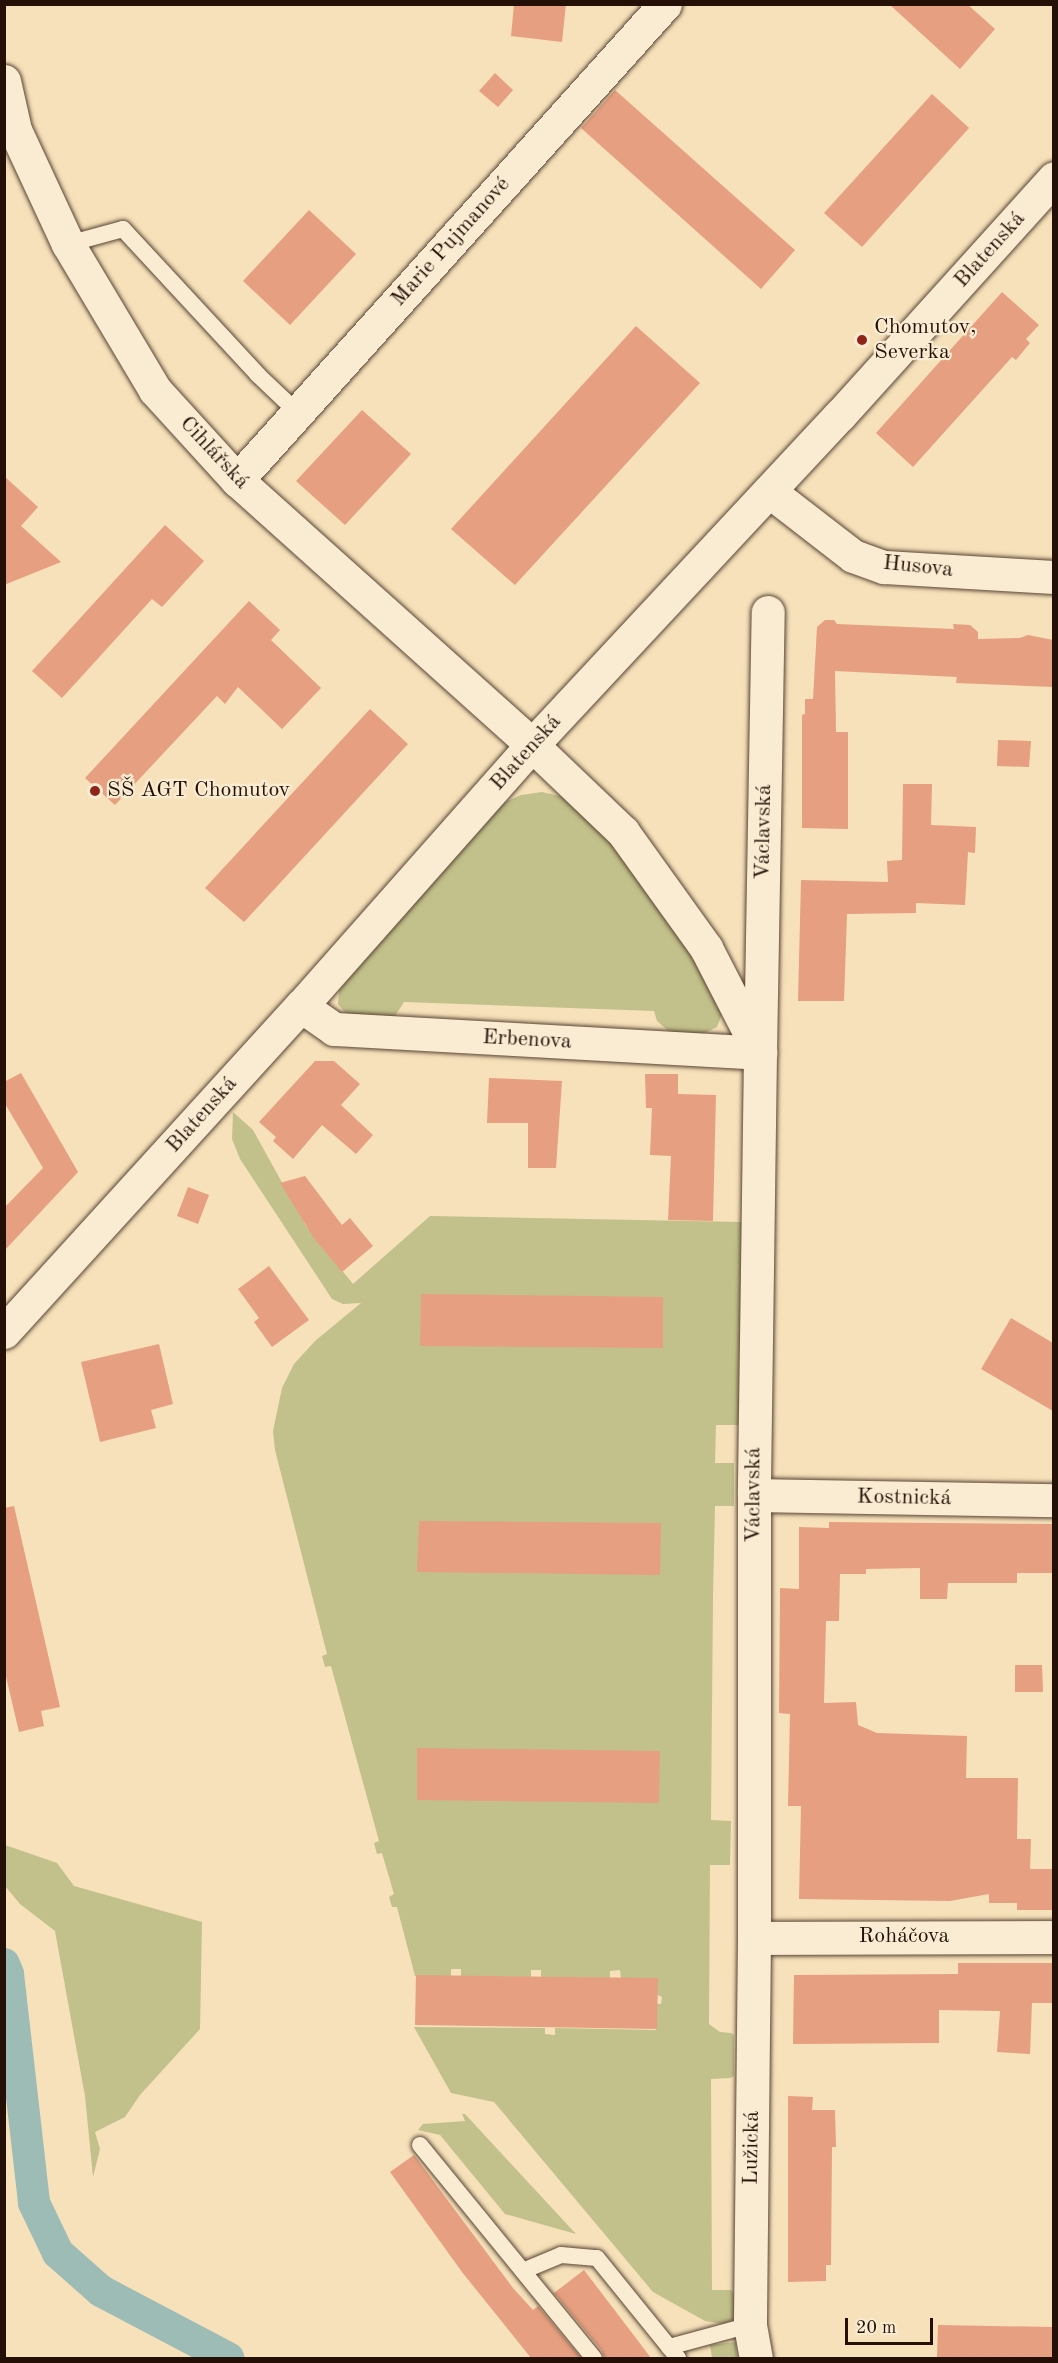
<!DOCTYPE html>
<meta charset="utf-8">
<style>
body{margin:0}
#map{position:relative;width:1058px;height:2363px;overflow:hidden;background:#f6e1ba;font-family:"Old Standard TT",serif}
div>[style]{position:absolute}
.green>*{inset:0;background:#c2c18b}
.canal>*{height:32px;margin:-16px;padding:0 16px;transform-origin:16px;border-radius:16px;background:#9dbcb5}
.building>*{inset:0;background:#e69f81}
.roads{filter:drop-shadow(0 0 2px #594434) drop-shadow(0 0 2px #594434)}
.service>*{height:16px;margin:-8px;padding:0 8px;transform-origin:8px;border-radius:8px;background:#f9ecd2}
.minor>*{height:33px;margin:-16.5px;padding:0 16.5px;transform-origin:16.5px;border-radius:16.5px;background:#f9ecd2}
.tertiary>*{height:33px;margin:-16.5px;padding:0 16.5px;transform-origin:16.5px;border-radius:16.5px;background:#f9ecd2}
.dots>*{width:16px;height:16px;translate:-50% -50%;box-sizing:border-box;border:3px solid #f9ecd2;border-radius:50%}
span{translate:-50% -50%;white-space:nowrap;text-align:center;line-height:1.15;-webkit-text-stroke:4.5px #f9ecd2;paint-order:stroke}
.street-label{font-size:22px;color:#251008}
.poi-label{font-size:22px;color:#251008}
.left{translate:0 -50%;text-align:left}
.frame{position:absolute;inset:0;border:6px solid #251008;pointer-events:none}
.scale{position:absolute;left:845px;top:2318px;width:88px;height:27px;box-sizing:border-box;border:3px solid #251008;border-top:0;padding-left:8px;font-size:18px;line-height:21px;white-space:nowrap;color:#251008;-webkit-text-stroke:4px #f9ecd2;paint-order:stroke}
</style>
<div id="map">
<div class="green">
<i style="clip-path:polygon(542px 792px,564px 797px,617px 848px,702px 969px,722px 1014px,717px 1027px,699px 1036px,673px 1035px,657px 1021px,654px 1011px,404px 1002px,395px 1016px,352px 1021px,338px 1004px,339px 990px,498px 805px,521px 795px)"></i>
<i style="clip-path:polygon(233px 1112px,253px 1130px,306px 1226px,353px 1284px,430px 1216px,742px 1222px,740px 1422px,738px 1425px,716px 1425px,715px 1463px,734px 1463px,734px 1506px,715px 1506px,713px 1596px,711px 1820px,731px 1821px,730px 1865px,710px 1865px,709px 2024px,720px 2032px,731px 2033px,734px 2035px,734px 2076px,730px 2078px,711px 2079px,712px 2290px,731px 2290px,739px 2301px,734px 2319px,724px 2324px,705px 2321px,653px 2292px,494px 2102px,451px 2093px,414px 2027px,545px 2028px,545px 2034px,555px 2035px,555px 2028px,656px 2030px,657px 2004px,661px 2004px,662px 1997px,621px 1978px,620px 1970px,610px 1971px,610px 1978px,541px 1977px,541px 1970px,531px 1970px,531px 1977px,461px 1976px,461px 1969px,451px 1969px,451px 1976px,415px 1976px,397px 1907px,392px 1907px,389px 1897px,394px 1894px,382px 1853px,377px 1854px,374px 1843px,379px 1841px,331px 1666px,325px 1667px,322px 1656px,327px 1654px,275px 1450px,273px 1431px,282px 1388px,294px 1364px,315px 1341px,361px 1303px,343px 1304px,332px 1299px,240px 1159px,232px 1139px)"></i>
<i style="clip-path:polygon(5px 1845px,57px 1863px,74px 1886px,202px 1922px,200px 2029px,140px 2095px,125px 2117px,95px 2132px,100px 2149px,93px 2177px,85px 2096px,55px 1931px,20px 1904px,5px 1886px)"></i>
<i style="clip-path:polygon(462px 2114px,465px 2114px,576px 2234px,505px 2214px,440px 2135px,418px 2130px,423px 2124px,465px 2121px)"></i>
<i style="clip-path:polygon(736px 2342px,737px 2358px,712px 2358px,710px 2345px)"></i>
</div>
<div class="canal">
<i style="left:4px;top:1964px;width:11px;rotate:68deg"></i>
<i style="left:8px;top:1974px;width:230px;rotate:83.5deg"></i>
<i style="left:34px;top:2203px;width:55px;rotate:64.4deg"></i>
<i style="left:58px;top:2253px;width:57px;rotate:41.5deg"></i>
<i style="left:101px;top:2291px;width:144px;rotate:27.8deg"></i>
</div>
<div class="building">
<i style="clip-path:polygon(514px 4px,566px 4px,562px 42px,511px 36px)"></i>
<i style="clip-path:polygon(889px 4px,967px 4px,995px 29px,960px 69px)"></i>
<i style="clip-path:polygon(495px 73px,513px 90px,498px 107px,479px 91px)"></i>
<i style="clip-path:polygon(615px 90px,795px 250px,761px 289px,581px 128px)"></i>
<i style="clip-path:polygon(932px 94px,969px 128px,862px 247px,824px 213px)"></i>
<i style="clip-path:polygon(309px 210px,356px 254px,290px 325px,243px 281px)"></i>
<i style="clip-path:polygon(1002px 292px,1039px 325px,1026px 339px,1030px 343px,1016px 360px,1012px 357px,913px 467px,876px 433px)"></i>
<i style="clip-path:polygon(636px 326px,700px 383px,515px 585px,451px 529px)"></i>
<i style="clip-path:polygon(362px 410px,411px 454px,345px 525px,296px 481px)"></i>
<i style="clip-path:polygon(4px 476px,38px 507px,21px 526px,61px 562px,4px 585px)"></i>
<i style="clip-path:polygon(165px 525px,204px 561px,162px 607px,152px 599px,62px 698px,32px 671px)"></i>
<i style="clip-path:polygon(249px 601px,280px 630px,271px 640px,321px 688px,282px 729px,238px 687px,225px 704px,217px 696px,115px 805px,85px 778px)"></i>
<i style="clip-path:polygon(825px 620px,834px 620px,837px 624px,954px 629px,953px 624px,970px 625px,978px 632px,978px 639px,1020px 638px,1028px 635px,1053px 640px,1053px 687px,956px 683px,957px 677px,835px 671px,836px 732px,848px 732px,848px 829px,802px 828px,802px 715px,805px 714px,805px 699px,813px 699px,817px 627px)"></i>
<i style="clip-path:polygon(370px 709px,408px 744px,244px 922px,205px 888px)"></i>
<i style="clip-path:polygon(998px 740px,1031px 741px,1029px 767px,997px 766px)"></i>
<i style="clip-path:polygon(903px 784px,932px 784px,931px 825px,976px 827px,975px 853px,968px 852px,965px 905px,916px 903px,916px 913px,847px 914px,844px 1001px,798px 1001px,801px 880px,888px 882px,887px 861px,902px 860px)"></i>
<i style="clip-path:polygon(315px 1061px,334px 1061px,360px 1084px,341px 1105px,373px 1135px,356px 1154px,322px 1125px,293px 1159px,273px 1141px,276px 1137px,259px 1122px)"></i>
<i style="clip-path:polygon(21px 1073px,78px 1172px,4px 1251px,4px 1208px,43px 1168px,4px 1102px,4px 1082px)"></i>
<i style="clip-path:polygon(645px 1074px,678px 1074px,678px 1094px,716px 1095px,713px 1221px,668px 1220px,671px 1156px,650px 1155px,652px 1108px,646px 1108px)"></i>
<i style="clip-path:polygon(489px 1078px,562px 1081px,556px 1168px,528px 1168px,528px 1123px,487px 1123px)"></i>
<i style="clip-path:polygon(305px 1176px,342px 1225px,350px 1218px,373px 1246px,342px 1272px,313px 1237px,280px 1183px)"></i>
<i style="clip-path:polygon(188px 1187px,209px 1195px,198px 1224px,177px 1216px)"></i>
<i style="clip-path:polygon(269px 1266px,309px 1320px,272px 1347px,254px 1322px,259px 1318px,238px 1289px)"></i>
<i style="clip-path:polygon(421px 1294px,663px 1297px,663px 1348px,420px 1346px)"></i>
<i style="clip-path:polygon(1011px 1318px,1053px 1343px,1053px 1411px,981px 1369px)"></i>
<i style="clip-path:polygon(159px 1344px,173px 1404px,151px 1410px,156px 1428px,100px 1442px,81px 1362px)"></i>
<i style="clip-path:polygon(14px 1506px,60px 1707px,41px 1711px,44px 1726px,19px 1732px,4px 1668px,4px 1508px)"></i>
<i style="clip-path:polygon(419px 1521px,661px 1523px,660px 1575px,417px 1572px)"></i>
<i style="clip-path:polygon(829px 1522px,1053px 1524px,1053px 1573px,1017px 1573px,1017px 1583px,948px 1583px,947px 1599px,920px 1599px,920px 1568px,866px 1569px,866px 1574px,840px 1574px,839px 1621px,826px 1621px,824px 1703px,856px 1702px,858px 1725px,877px 1733px,967px 1736px,966px 1778px,1018px 1778px,1017px 1839px,1031px 1839px,1030px 1869px,1053px 1869px,1053px 1910px,1017px 1910px,1017px 1903px,989px 1903px,989px 1894px,950px 1901px,799px 1899px,801px 1806px,788px 1806px,790px 1714px,779px 1713px,780px 1588px,799px 1589px,799px 1527px,829px 1528px)"></i>
<i style="clip-path:polygon(1015px 1665px,1042px 1665px,1043px 1692px,1015px 1692px)"></i>
<i style="clip-path:polygon(417px 1748px,660px 1751px,659px 1803px,417px 1800px)"></i>
<i style="clip-path:polygon(958px 1963px,1053px 1963px,1053px 2003px,1032px 2003px,1030px 2054px,997px 2052px,1000px 2011px,939px 2010px,939px 2043px,793px 2044px,794px 1975px,958px 1974px)"></i>
<i style="clip-path:polygon(416px 1975px,658px 1978px,657px 2029px,415px 2025px)"></i>
<i style="clip-path:polygon(788px 2096px,813px 2097px,812px 2110px,835px 2110px,836px 2147px,832px 2147px,831px 2265px,826px 2265px,826px 2281px,788px 2282px)"></i>
<i style="clip-path:polygon(414px 2155px,513px 2288px,533px 2310px,538px 2306px,581px 2358px,531px 2358px,462px 2272px,390px 2172px)"></i>
<i style="clip-path:polygon(584px 2270px,629px 2329px,651px 2358px,604px 2358px,602px 2351px,554px 2293px)"></i>
<i style="clip-path:polygon(938px 2325px,1053px 2327px,1053px 2358px,937px 2358px)"></i>
</div>
<div class="roads">
<div class="service">
<i style="left:68px;top:244px;width:57px;rotate:-15.3deg"></i>
<i style="left:123px;top:229px;width:199px;rotate:47.2deg"></i>
<i style="left:258px;top:375px;width:55px;rotate:43.5deg"></i>
<i style="left:420px;top:2145px;width:275px;rotate:50.8deg"></i>
<i style="left:523px;top:2271px;width:41px;rotate:-22.8deg"></i>
<i style="left:561px;top:2255px;width:36px;rotate:5deg"></i>
<i style="left:597px;top:2258px;width:129px;rotate:51deg"></i>
<i style="left:669px;top:2347px;width:84px;rotate:-15.2deg"></i>
</div>
<div class="minor">
<i style="left:4px;top:81px;width:50px;rotate:77.3deg"></i>
<i style="left:15px;top:130px;width:126px;rotate:65.1deg"></i>
<i style="left:68px;top:244px;width:170px;rotate:59.2deg"></i>
<i style="left:155px;top:390px;width:122px;rotate:47.7deg"></i>
<i style="left:237px;top:480px;width:397px;rotate:41.9deg"></i>
<i style="left:532px;top:745px;width:126px;rotate:43.7deg"></i>
<i style="left:623px;top:832px;width:143px;rotate:54.4deg"></i>
<i style="left:706px;top:948px;width:118px;rotate:62.8deg"></i>
<i style="left:760px;top:1053px;width:442px;rotate:90.8deg"></i>
<i style="left:754px;top:1495px;width:443px;rotate:90deg"></i>
<i style="left:754px;top:1938px;width:387px;rotate:90.6deg"></i>
<i style="left:750px;top:2325px;width:34px;rotate:80deg"></i>
<i style="left:237px;top:480px;width:640px;rotate:-48.04deg"></i>
<i style="left:769px;top:491px;width:106px;rotate:37.7deg"></i>
<i style="left:853px;top:556px;width:33px;rotate:20deg"></i>
<i style="left:884px;top:567px;width:170px;rotate:3.4deg"></i>
<i style="left:301px;top:1006px;width:40px;rotate:34.9deg"></i>
<i style="left:334px;top:1029px;width:427px;rotate:3.2deg"></i>
<i style="left:760px;top:1053px;width:441px;rotate:-89deg"></i>
<i style="left:754px;top:1495px;width:300px;rotate:1deg"></i>
<i style="left:754px;top:1938px;width:300px;rotate:-0.2deg"></i>
</div>
<div class="tertiary">
<i style="left:4px;top:1332px;width:441px;rotate:-47.7deg"></i>
<i style="left:301px;top:1006px;width:349px;rotate:-48.5deg"></i>
<i style="left:532px;top:745px;width:451px;rotate:-47deg"></i>
<i style="left:840px;top:415px;width:319px;rotate:-47.9deg"></i>
</div>
</div>
<div class="dots">
<i style="left:862px;top:340px;background:#8f2418"></i>
<i style="left:95px;top:791px;background:#8f2418"></i>
</div>
<div class="street-label">
<span style="left:451px;top:242px;rotate:-48deg">Marie Pujmanové</span>
<span style="left:990px;top:250px;rotate:-48deg">Blatenská</span>
<span style="left:214px;top:453px;rotate:47deg">Cihlářská</span>
<span style="left:918px;top:567px;rotate:6deg">Husova</span>
<span style="left:526px;top:753px;rotate:-48deg">Blatenská</span>
<span style="left:764px;top:832px;rotate:-89deg">Václavská</span>
<span style="left:527px;top:1040px;rotate:3deg">Erbenova</span>
<span style="left:202px;top:1115px;rotate:-48deg">Blatenská</span>
<span style="left:754px;top:1495px;rotate:-90deg">Václavská</span>
<span style="left:904px;top:1498px;rotate:1deg">Kostnická</span>
<span style="left:904px;top:1937px">Roháčova</span>
<span style="left:752px;top:2148px;rotate:-89deg">Lužická</span>
</div>
<div class="poi-label">
<span class="left" style="left:874px;top:340px">Chomutov,<br>Severka</span>
<span class="left" style="left:107px;top:791px">SŠ AGT Chomutov</span>
</div>
<div class="frame"></div>
<div class="scale">20 m</div>
</div>
